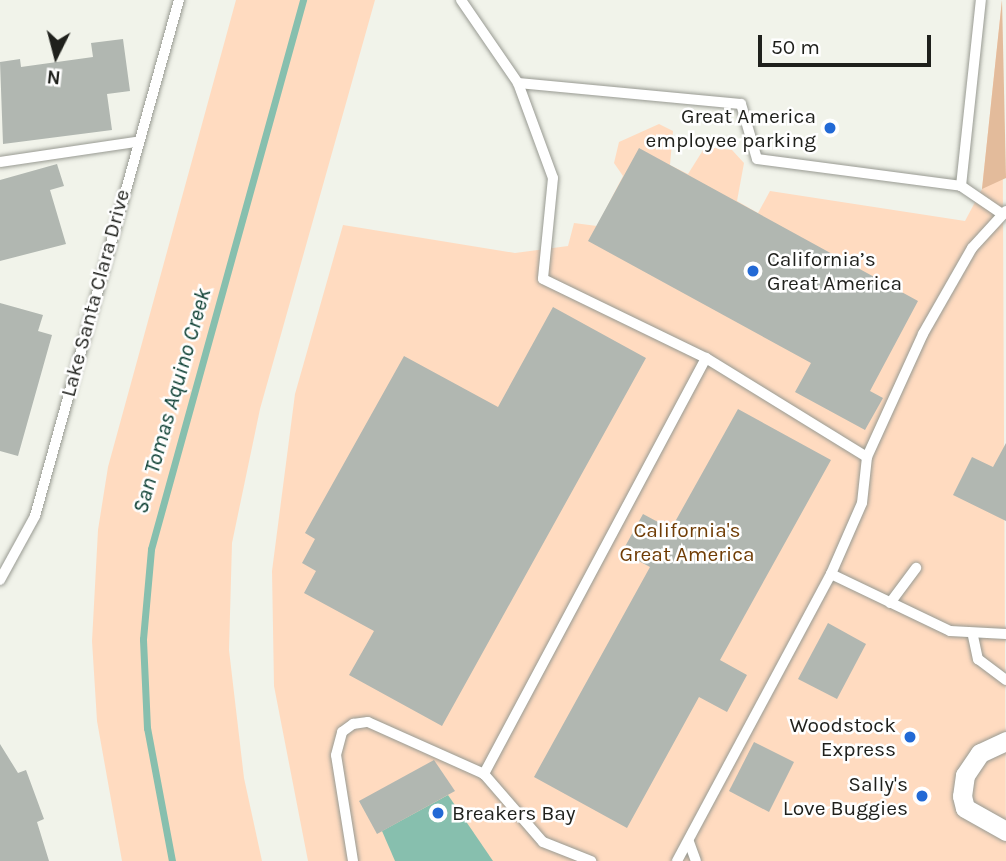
<!DOCTYPE html>
<meta charset="utf-8">
<style>
body{margin:0}
#map{position:relative;width:1006px;height:861px;overflow:hidden;background:#f1f3ea;font-family:Karla,sans-serif}
div>[style]{position:absolute}
.green>*{inset:0;background:#ffdbc0}
.forest>*{inset:0;background:#e3bb9b}
.water>*{inset:0;background:#87bfae}
.stream>*{height:7px;margin:-3.5px;padding:0 3.5px;transform-origin:3.5px;border-radius:3.5px;background:#87bfae}
.building>*{inset:0;background:#b1b7b1}
.roads{filter:drop-shadow(0 0 2px #989a92) drop-shadow(0 0 2px #989a92)}
.lane>*{height:10px;margin:-5px;padding:0 5px;transform-origin:5px;border-radius:5px;background:#fff}
.street>*{height:19px;margin:-9.5px;padding:0 9.5px;transform-origin:9.5px;border-radius:9.5px;background:#fff}
.dots>*{width:19px;height:19px;translate:-50% -50%;box-sizing:border-box;border:4px solid #fff;border-radius:50%}
span{translate:-50% -50%;white-space:nowrap;text-align:center;line-height:1.15;-webkit-text-stroke:5px #fff;paint-order:stroke}
.poi-label{font-size:21px;color:#1f201c}
.right{translate:-100% -50%;text-align:right}
.left{translate:0 -50%;text-align:left}
.street-label{font-size:21px;color:#1f201c}
.park-label{font-size:21px;color:#703d06}
.water-label{font-size:23px;color:#0f4135;font-style:italic}
.north{position:absolute;left:21px;top:21px;width:70px;height:70px;-webkit-text-stroke:5px #fff;paint-order:stroke;rotate:186deg;font-size:19px;font-weight:700;line-height:28px;text-align:center;color:#1f201c}
.north::after{content:'';display:block;margin:auto;width:24px;height:32px;background:#1f201c;clip-path:polygon(50% 0,100% 100%,50% 72%,0 100%)}
.scale{position:absolute;left:758px;top:35px;width:173px;height:32px;box-sizing:border-box;border:4px solid #1f201c;border-top:0;padding-left:9px;font-size:21px;line-height:24px;white-space:nowrap;color:#1f201c;-webkit-text-stroke:5px #fff;paint-order:stroke}
</style>
<div id="map">
<div class="green">
<i style="clip-path:polygon(236px 0,375px 0,260px 409px,232px 543px,229px 650px,244px 778px,262px 861px,122px 861px,97px 721px,92px 641px,98px 530px,108px 467px)"></i>
<i style="clip-path:polygon(1002px 0,1006px 861px,308px 861px,274px 686px,272px 571px,295px 394px,343px 225px,515px 253px,568px 246px,574px 223px,597px 226px,623px 176px,614px 163px,619px 142px,659px 124px,673px 131px,670px 165px,688px 174px,705px 147px,732px 150px,744px 163px,737px 201px,758px 213px,770px 191px,965px 221px,982px 189px)"></i>
</div>
<div class="forest">
<i style="clip-path:polygon(1002px 0,1006px 178px,982px 189px)"></i>
</div>
<div class="water">
<i style="clip-path:polygon(448px 795px,493px 861px,395px 861px,382px 831px)"></i>
</div>
<div class="stream">
<i style="left:172px;top:861px;width:135px;rotate:-100.6deg"></i>
<i style="left:147px;top:728px;width:89px;rotate:-92.6deg"></i>
<i style="left:143px;top:639px;width:90px;rotate:-84.9deg"></i>
<i style="left:151px;top:549px;width:570px;rotate:-74.52deg"></i>
</div>
<div class="building">
<i style="clip-path:polygon(123px 39px,130px 91px,107px 94px,112px 130px,3px 144px,0 62px,20px 59px,21px 67px,93px 57px,91px 43px)"></i>
<i style="clip-path:polygon(639px 148px,918px 301px,870px 391px,883px 398px,865px 430px,795px 392px,811px 363px,588px 241px)"></i>
<i style="clip-path:polygon(57px 164px,64px 186px,50px 190px,66px 244px,0 261px,0 180px)"></i>
<i style="clip-path:polygon(0 303px,43px 315px,38px 331px,52px 335px,18px 456px,0 451px)"></i>
<i style="clip-path:polygon(553px 307px,646px 358px,442px 726px,349px 675px,374px 631px,304px 593px,316px 571px,302px 563px,315px 539px,305px 533px,404px 356px,498px 407px)"></i>
<i style="clip-path:polygon(738px 409px,831px 460px,720px 660px,747px 675px,727px 712px,699px 697px,627px 828px,534px 777px,650px 567px,622px 552px,643px 514px,671px 529px)"></i>
<i style="clip-path:polygon(1006px 443px,1006px 521px,953px 495px,972px 457px,993px 467px)"></i>
<i style="clip-path:polygon(828px 623px,866px 644px,837px 699px,798px 679px)"></i>
<i style="clip-path:polygon(754px 742px,794px 762px,769px 812px,729px 791px)"></i>
<i style="clip-path:polygon(0 744px,18px 773px,26px 770px,44px 819px,37px 822px,49px 861px,0 861px)"></i>
<i style="clip-path:polygon(434px 760px,455px 791px,377px 834px,359px 801px)"></i>
</div>
<div class="roads">
<div class="lane">
<i style="left:461px;top:0;width:101px;rotate:55.5deg"></i>
<i style="left:518px;top:83px;width:101px;rotate:69.8deg"></i>
<i style="left:553px;top:178px;width:101px;rotate:95.7deg"></i>
<i style="left:543px;top:279px;width:181px;rotate:25.9deg"></i>
<i style="left:706px;top:358px;width:472px;rotate:118.1deg"></i>
<i style="left:484px;top:774px;width:90px;rotate:49.1deg"></i>
<i style="left:543px;top:842px;width:52px;rotate:21.6deg"></i>
<i style="left:518px;top:83px;width:224px;rotate:5.4deg"></i>
<i style="left:741px;top:104px;width:57px;rotate:73.8deg"></i>
<i style="left:757px;top:159px;width:206px;rotate:7.5deg"></i>
<i style="left:961px;top:186px;width:50px;rotate:34.3deg"></i>
<i style="left:0;top:162px;width:137px;rotate:-8.4deg"></i>
<i style="left:961px;top:186px;width:187px;rotate:-83.9deg"></i>
<i style="left:1006px;top:211px;width:50px;rotate:132.6deg"></i>
<i style="left:972px;top:248px;width:99px;rotate:119.7deg"></i>
<i style="left:923px;top:334px;width:135px;rotate:114.5deg"></i>
<i style="left:867px;top:457px;width:46px;rotate:96.2deg"></i>
<i style="left:862px;top:503px;width:77px;rotate:113.6deg"></i>
<i style="left:831px;top:574px;width:132px;rotate:25.6deg"></i>
<i style="left:950px;top:631px;width:56px;rotate:3.1deg"></i>
<i style="left:706px;top:358px;width:189px;rotate:31.6deg"></i>
<i style="left:0;top:580px;width:73px;rotate:-61.3deg"></i>
<i style="left:35px;top:516px;width:536px;rotate:-74.41deg"></i>
<i style="left:890px;top:603px;width:44px;rotate:-53.4deg"></i>
<i style="left:973px;top:636px;width:24px;rotate:78deg"></i>
<i style="left:978px;top:659px;width:35px;rotate:37deg"></i>
<i style="left:689px;top:842px;width:20px;rotate:70deg"></i>
<i style="left:353px;top:861px;width:107px;rotate:-99.1deg"></i>
<i style="left:336px;top:755px;width:24px;rotate:-75deg"></i>
<i style="left:342px;top:732px;width:14px;rotate:-36deg"></i>
<i style="left:353px;top:724px;width:15px;rotate:-8deg"></i>
<i style="left:368px;top:722px;width:127px;rotate:24.1deg"></i>
<i style="left:677px;top:861px;width:326px;rotate:-61.8deg"></i>
</div>
<div class="street">
<i style="left:1006px;top:741px;width:29px;rotate:155deg"></i>
<i style="left:980px;top:753px;width:27px;rotate:124deg"></i>
<i style="left:965px;top:775px;width:21px;rotate:98deg"></i>
<i style="left:962px;top:796px;width:12px;rotate:76deg"></i>
<i style="left:965px;top:808px;width:47px;rotate:29.3deg"></i>
</div>
</div>
<div class="dots">
<i style="left:830px;top:128px;background:#2269d5"></i>
<i style="left:753px;top:271px;background:#2269d5"></i>
<i style="left:910px;top:737px;background:#2269d5"></i>
<i style="left:922px;top:796px;background:#2269d5"></i>
<i style="left:438px;top:813px;background:#2269d5"></i>
</div>
<div class="poi-label">
<span class="right" style="left:816px;top:128px">Great America<br>employee parking</span>
<span class="left" style="left:767px;top:271px">California’s<br>Great America</span>
<span class="right" style="left:896px;top:737px">Woodstock<br>Express</span>
<span class="right" style="left:908px;top:796px">Sally's<br>Love Buggies</span>
<span class="left" style="left:452px;top:813px">Breakers Bay</span>
</div>
<div class="street-label">
<span style="left:95px;top:293px;rotate:-75deg">Lake Santa Clara Drive</span>
</div>
<div class="park-label">
<span style="left:687px;top:542px">California's<br>Great America</span>
</div>
<div class="water-label">
<span style="left:172px;top:401px;rotate:-74deg">San Tomas Aquino Creek</span>
</div>
<div class="north">N</div>
<div class="scale">50 m</div>
</div>
